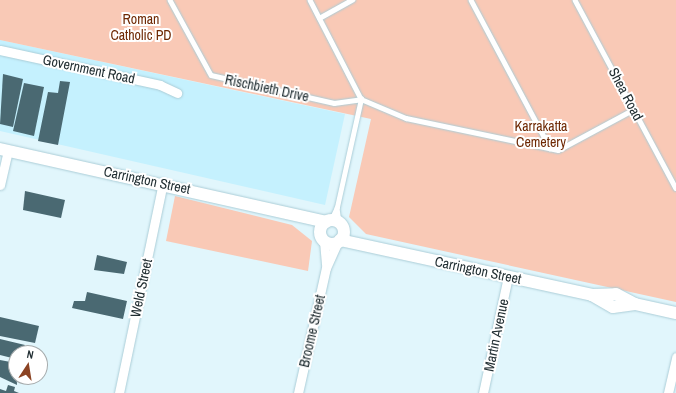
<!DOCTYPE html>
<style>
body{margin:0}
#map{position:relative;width:676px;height:393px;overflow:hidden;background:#e1f6fc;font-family:"Archivo Narrow",sans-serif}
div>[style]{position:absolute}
.built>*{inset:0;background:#c5f1fe}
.green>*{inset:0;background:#f9c9b6}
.building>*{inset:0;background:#4a6972}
.roads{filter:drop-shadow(0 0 1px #abcdd7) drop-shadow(0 0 1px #abcdd7)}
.service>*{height:4.5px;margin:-2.25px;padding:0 2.25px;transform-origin:2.25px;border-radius:2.25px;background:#fff}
.minor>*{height:9px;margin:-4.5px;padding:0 4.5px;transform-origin:4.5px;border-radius:4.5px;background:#fff}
.tertiary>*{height:12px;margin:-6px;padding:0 6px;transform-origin:6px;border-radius:6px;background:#fff}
.tertiary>.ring{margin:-6px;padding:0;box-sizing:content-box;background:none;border:12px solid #fff;border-radius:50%}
span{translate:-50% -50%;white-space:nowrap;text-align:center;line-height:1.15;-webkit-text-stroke:4px #fff;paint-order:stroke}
.park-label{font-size:14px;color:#6e2803}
.street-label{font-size:14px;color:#222f33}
.north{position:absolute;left:8px;top:345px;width:40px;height:40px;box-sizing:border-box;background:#fff;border:1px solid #a7acad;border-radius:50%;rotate:12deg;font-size:11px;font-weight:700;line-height:16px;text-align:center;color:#222f33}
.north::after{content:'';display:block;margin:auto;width:14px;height:18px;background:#8b4323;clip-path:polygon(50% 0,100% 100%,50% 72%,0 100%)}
</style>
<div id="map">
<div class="built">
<i style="clip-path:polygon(0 40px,345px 114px,325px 205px,0 131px)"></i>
</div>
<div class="green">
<i style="clip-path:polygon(0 0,676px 0,676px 302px,366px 234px,349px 217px,371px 119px,0 40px)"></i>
<i style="clip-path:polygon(175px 196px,292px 225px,312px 241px,308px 271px,166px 241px)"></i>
</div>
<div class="building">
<i style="clip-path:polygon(3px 74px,23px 79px,13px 127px,0 124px)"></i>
<i style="clip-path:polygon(60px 81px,70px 82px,58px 145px,38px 141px,48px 92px,58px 93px)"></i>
<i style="clip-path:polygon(24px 83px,44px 87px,34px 136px,13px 131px)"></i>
<i style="clip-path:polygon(25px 191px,65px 200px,61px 218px,23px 210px)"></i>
<i style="clip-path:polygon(97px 255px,127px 262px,124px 274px,94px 270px)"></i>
<i style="clip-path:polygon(87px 292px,127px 301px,123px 319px,72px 308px,74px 301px,85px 301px)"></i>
<i style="clip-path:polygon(0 317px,39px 326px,35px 343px,0 336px)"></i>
<i style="clip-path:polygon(0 339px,25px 345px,23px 353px,16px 353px,16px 359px,0 355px)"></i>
<i style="clip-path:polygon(0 360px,16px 363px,17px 385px,0 377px)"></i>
<i style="clip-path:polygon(8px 385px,15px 387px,14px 391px,19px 393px,0 393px,0 389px,6px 391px)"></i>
</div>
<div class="roads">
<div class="service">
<i style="left:170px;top:0;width:85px;rotate:61.3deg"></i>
<i style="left:211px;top:75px;width:126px;rotate:12.8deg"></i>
<i style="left:334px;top:103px;width:27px;rotate:-8deg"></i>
<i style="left:310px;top:0;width:111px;rotate:62.7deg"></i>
<i style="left:361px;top:99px;width:49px;rotate:22.9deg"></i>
<i style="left:406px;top:118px;width:155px;rotate:11.9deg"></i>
<i style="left:558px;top:150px;width:86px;rotate:-28.3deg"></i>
<i style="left:471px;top:0;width:168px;rotate:61.9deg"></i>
<i style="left:575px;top:0;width:213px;rotate:61.8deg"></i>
<i style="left:319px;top:18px;width:38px;rotate:-29deg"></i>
<i style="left:337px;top:208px;width:15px;rotate:82deg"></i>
<i style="left:331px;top:220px;width:14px;rotate:-65deg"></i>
<i style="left:337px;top:207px;width:111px;rotate:-77.5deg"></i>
</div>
<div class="minor">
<i style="left:0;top:50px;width:164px;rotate:12.3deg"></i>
<i style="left:160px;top:85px;width:19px;rotate:25deg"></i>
<i style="left:0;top:185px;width:36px;rotate:-77deg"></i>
<i style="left:324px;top:241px;width:24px;rotate:85deg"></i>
<i style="left:119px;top:393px;width:215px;rotate:-78.2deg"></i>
<i style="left:298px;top:393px;width:128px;rotate:-77.4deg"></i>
<i style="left:326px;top:268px;width:27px;rotate:-66deg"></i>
<i style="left:483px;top:393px;width:120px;rotate:-77.9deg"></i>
<i style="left:668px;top:393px;width:37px;rotate:-77deg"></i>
</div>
<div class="tertiary">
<i style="left:0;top:149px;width:334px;rotate:12.6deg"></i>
<i class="ring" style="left:320px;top:220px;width:12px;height:12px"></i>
<i style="left:340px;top:240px;width:258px;rotate:12.3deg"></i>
<i style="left:592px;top:295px;width:24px;rotate:-2deg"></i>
<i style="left:616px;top:294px;width:21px;rotate:28deg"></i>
<i style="left:635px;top:304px;width:42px;rotate:12.4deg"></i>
<i style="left:592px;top:295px;width:24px;rotate:30deg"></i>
<i style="left:613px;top:307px;width:22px;rotate:-8deg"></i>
</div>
</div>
<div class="park-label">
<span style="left:141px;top:27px">Roman<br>Catholic PD</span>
<span style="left:541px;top:134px">Karrakatta<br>Cemetery</span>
</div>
<div class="street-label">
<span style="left:89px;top:69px;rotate:12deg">Government Road</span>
<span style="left:267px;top:88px;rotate:12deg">Rischbieth Drive</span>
<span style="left:626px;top:94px;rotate:62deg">Shea Road</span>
<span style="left:147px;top:180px;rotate:12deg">Carrington Street</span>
<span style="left:478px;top:270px;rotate:12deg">Carrington Street</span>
<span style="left:141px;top:288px;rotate:-78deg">Weld Street</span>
<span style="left:312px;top:331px;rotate:-77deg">Broome Street</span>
<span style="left:496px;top:335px;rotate:-78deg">Martin Avenue</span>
</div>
<div class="north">N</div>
</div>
